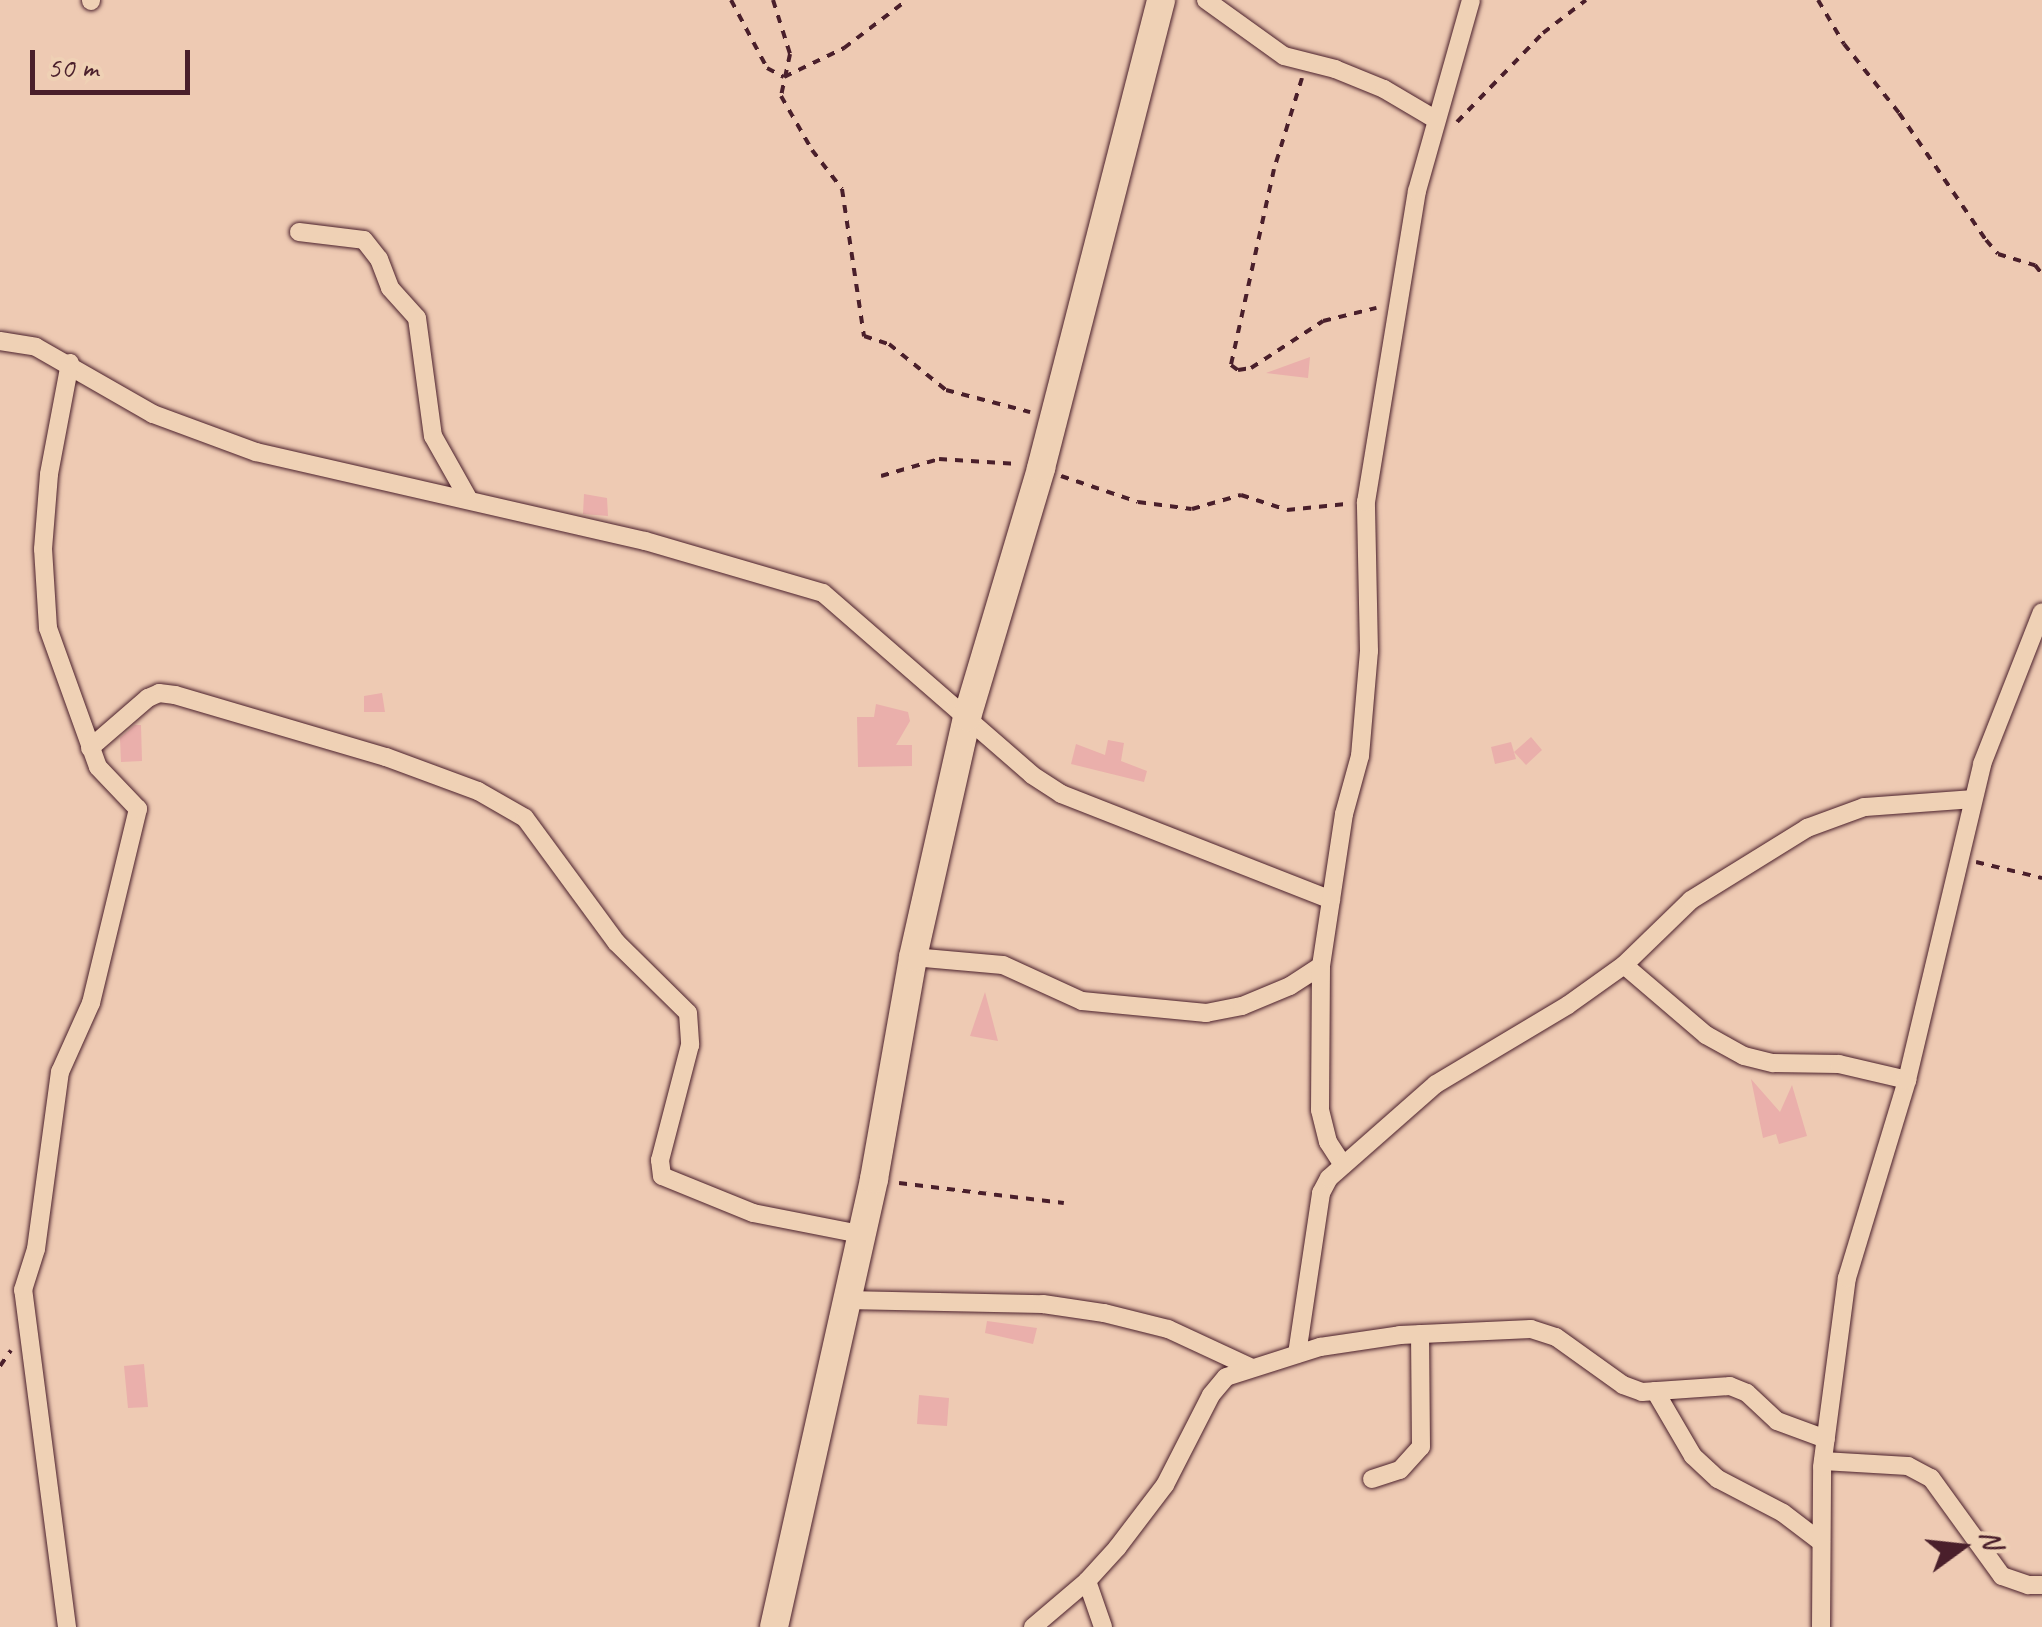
<!DOCTYPE html>
<style>
body{margin:0}
#map{position:relative;width:2042px;height:1627px;overflow:hidden;background:#eecab3;font-family:Caveat,sans-serif}
div>[style]{position:absolute}
.building>*{inset:0;background:#eaafab}
.path>*{height:4px;margin-top:-2px;transform-origin:0;background:repeating-linear-gradient(90deg,#4a1f2b 0 8px,transparent 0 16px)}
.roads{filter:drop-shadow(0 0 2px #4a1f2b) drop-shadow(0 0 2px #4a1f2b)}
.street>*{height:18px;margin:-9px;padding:0 9px;transform-origin:9px;border-radius:9px;background:#efd1b5}
.secondary>*{height:28px;margin:-14px;padding:0 14px;transform-origin:14px;border-radius:14px;background:#efd1b5}
span{translate:-50% -50%;white-space:nowrap;text-align:center;line-height:1.15;-webkit-text-stroke:8px #efd1b5;paint-order:stroke}
.north{position:absolute;left:1912px;top:1497px;width:100px;height:100px;-webkit-text-stroke:8px #efd1b5;paint-order:stroke;rotate:75deg;font-size:28px;font-weight:700;line-height:40px;text-align:center;color:#4a1f2b}
.north::after{content:'';display:block;margin:auto;width:35px;height:45px;background:#4a1f2b;clip-path:polygon(50% 0,100% 100%,50% 72%,0 100%)}
.scale{position:absolute;left:30px;top:50px;width:160px;height:45px;box-sizing:border-box;border:5px solid #4a1f2b;border-top:0;padding-left:12px;font-size:30px;line-height:35px;white-space:nowrap;color:#4a1f2b;-webkit-text-stroke:8px #efd1b5;paint-order:stroke}
</style>
<div id="map">
<div class="building">
<i style="clip-path:polygon(1310px 357px,1308px 378px,1266px 373px)"></i>
<i style="clip-path:polygon(584px 494px,607px 498px,608px 516px,583px 514px)"></i>
<i style="clip-path:polygon(382px 693px,385px 712px,364px 712px,364px 696px)"></i>
<i style="clip-path:polygon(876px 704px,908px 712px,910px 721px,896px 745px,912px 745px,912px 766px,858px 767px,857px 717px,874px 717px)"></i>
<i style="clip-path:polygon(135px 725px,141px 725px,142px 761px,121px 762px,120px 738px)"></i>
<i style="clip-path:polygon(1531px 737px,1542px 750px,1526px 765px,1514px 752px)"></i>
<i style="clip-path:polygon(1108px 740px,1124px 743px,1121px 761px,1147px 771px,1144px 782px,1071px 764px,1076px 744px,1105px 755px)"></i>
<i style="clip-path:polygon(1511px 742px,1516px 759px,1495px 764px,1491px 747px)"></i>
<i style="clip-path:polygon(985px 992px,998px 1041px,970px 1036px)"></i>
<i style="clip-path:polygon(1751px 1079px,1780px 1112px,1792px 1085px,1807px 1136px,1779px 1144px,1776px 1134px,1763px 1138px)"></i>
<i style="clip-path:polygon(987px 1321px,1037px 1328px,1033px 1344px,985px 1333px)"></i>
<i style="clip-path:polygon(144px 1364px,148px 1407px,128px 1408px,124px 1366px)"></i>
<i style="clip-path:polygon(919px 1395px,949px 1398px,947px 1426px,917px 1424px)"></i>
</div>
<div class="path">
<i style="left:731px;top:0;width:77px;rotate:62.1deg"></i>
<i style="left:767px;top:68px;width:19px;rotate:28deg"></i>
<i style="left:784px;top:77px;width:67px;rotate:-25.8deg"></i>
<i style="left:844px;top:48px;width:79px;rotate:-37.3deg"></i>
<i style="left:773px;top:0;width:57px;rotate:72.5deg"></i>
<i style="left:790px;top:54px;width:43px;rotate:102.1deg"></i>
<i style="left:781px;top:96px;width:62px;rotate:60.1deg"></i>
<i style="left:812px;top:150px;width:49px;rotate:52.4deg"></i>
<i style="left:842px;top:189px;width:149px;rotate:81.5deg"></i>
<i style="left:864px;top:336px;width:26px;rotate:18deg"></i>
<i style="left:889px;top:344px;width:73px;rotate:38.9deg"></i>
<i style="left:946px;top:390px;width:87px;rotate:14.7deg"></i>
<i style="left:1818px;top:0;width:51px;rotate:59.4deg"></i>
<i style="left:1844px;top:44px;width:88px;rotate:51.4deg"></i>
<i style="left:1899px;top:113px;width:154px;rotate:55.6deg"></i>
<i style="left:1986px;top:240px;width:18px;rotate:49deg"></i>
<i style="left:1998px;top:254px;width:39px;rotate:17deg"></i>
<i style="left:2035px;top:265px;width:11px;rotate:52deg"></i>
<i style="left:1302px;top:78px;width:95px;rotate:107.1deg"></i>
<i style="left:1274px;top:169px;width:201px;rotate:102.4deg"></i>
<i style="left:1231px;top:365px;width:9px;rotate:36deg"></i>
<i style="left:1238px;top:370px;width:13px;rotate:-9deg"></i>
<i style="left:1251px;top:368px;width:86px;rotate:-33.1deg"></i>
<i style="left:1323px;top:321px;width:55px;rotate:-13.8deg"></i>
<i style="left:1457px;top:122px;width:124px;rotate:-46deg"></i>
<i style="left:1543px;top:33px;width:54px;rotate:-37.5deg"></i>
<i style="left:881px;top:476px;width:60px;rotate:-16.3deg"></i>
<i style="left:939px;top:459px;width:79px;rotate:3.6deg"></i>
<i style="left:1061px;top:476px;width:81px;rotate:18.7deg"></i>
<i style="left:1138px;top:502px;width:54px;rotate:7.4deg"></i>
<i style="left:1192px;top:509px;width:51px;rotate:-15.9deg"></i>
<i style="left:1241px;top:495px;width:48px;rotate:18.1deg"></i>
<i style="left:1287px;top:510px;width:59px;rotate:-5.8deg"></i>
<i style="left:1976px;top:862px;width:68px;rotate:13.6deg"></i>
<i style="left:899px;top:1183px;width:166px;rotate:6.9deg"></i>
<i style="left:0;top:1366px;width:19px;rotate:-55deg"></i>
</div>
<div class="roads">
<div class="street">
<i style="left:91px;top:0;width:1px;rotate:90deg"></i>
<i style="left:1206px;top:0;width:96px;rotate:35.7deg"></i>
<i style="left:1284px;top:56px;width:53px;rotate:14.3deg"></i>
<i style="left:1335px;top:69px;width:53px;rotate:22.2deg"></i>
<i style="left:1384px;top:89px;width:59px;rotate:30.5deg"></i>
<i style="left:299px;top:232px;width:65px;rotate:7deg"></i>
<i style="left:364px;top:240px;width:24px;rotate:52deg"></i>
<i style="left:379px;top:259px;width:31px;rotate:69deg"></i>
<i style="left:390px;top:288px;width:40px;rotate:48deg"></i>
<i style="left:417px;top:318px;width:119px;rotate:82.3deg"></i>
<i style="left:433px;top:436px;width:73px;rotate:60.6deg"></i>
<i style="left:0;top:341px;width:36px;rotate:9deg"></i>
<i style="left:36px;top:347px;width:135px;rotate:29.8deg"></i>
<i style="left:153px;top:414px;width:110px;rotate:20.3deg"></i>
<i style="left:256px;top:452px;width:399px;rotate:12.9deg"></i>
<i style="left:645px;top:541px;width:185px;rotate:16.3deg"></i>
<i style="left:823px;top:593px;width:277px;rotate:41deg"></i>
<i style="left:1032px;top:775px;width:35px;rotate:33deg"></i>
<i style="left:1061px;top:794px;width:290px;rotate:21.4deg"></i>
<i style="left:90px;top:748px;width:77px;rotate:-40.8deg"></i>
<i style="left:148px;top:698px;width:12px;rotate:-24deg"></i>
<i style="left:159px;top:693px;width:16px;rotate:7deg"></i>
<i style="left:175px;top:695px;width:220px;rotate:16.4deg"></i>
<i style="left:386px;top:757px;width:98px;rotate:20.3deg"></i>
<i style="left:478px;top:791px;width:54px;rotate:29.9deg"></i>
<i style="left:525px;top:818px;width:154px;rotate:53.7deg"></i>
<i style="left:616px;top:942px;width:101px;rotate:44.6deg"></i>
<i style="left:688px;top:1013px;width:32px;rotate:86deg"></i>
<i style="left:690px;top:1045px;width:119px;rotate:104.6deg"></i>
<i style="left:660px;top:1160px;width:16px;rotate:83deg"></i>
<i style="left:662px;top:1176px;width:98px;rotate:22.1deg"></i>
<i style="left:753px;top:1213px;width:109px;rotate:11.1deg"></i>
<i style="left:913px;top:957px;width:90px;rotate:5.1deg"></i>
<i style="left:1003px;top:965px;width:87px;rotate:24.5deg"></i>
<i style="left:1082px;top:1001px;width:125px;rotate:5.5deg"></i>
<i style="left:1206px;top:1013px;width:37px;rotate:-11deg"></i>
<i style="left:1242px;top:1006px;width:52px;rotate:-22.6deg"></i>
<i style="left:1290px;top:986px;width:37px;rotate:-33deg"></i>
<i style="left:1624px;top:965px;width:108px;rotate:40.5deg"></i>
<i style="left:1706px;top:1035px;width:43px;rotate:28.9deg"></i>
<i style="left:1744px;top:1056px;width:30px;rotate:14deg"></i>
<i style="left:1773px;top:1063px;width:66px;rotate:0.9deg"></i>
<i style="left:1839px;top:1064px;width:70px;rotate:13.2deg"></i>
<i style="left:1343px;top:1165px;width:27px;rotate:-123deg"></i>
<i style="left:1328px;top:1142px;width:33px;rotate:-104deg"></i>
<i style="left:1320px;top:1110px;width:144px;rotate:-89.6deg"></i>
<i style="left:1321px;top:966px;width:154px;rotate:-81.4deg"></i>
<i style="left:1344px;top:814px;width:60px;rotate:-74.6deg"></i>
<i style="left:1360px;top:756px;width:105px;rotate:-85.1deg"></i>
<i style="left:1369px;top:651px;width:149px;rotate:-91.2deg"></i>
<i style="left:1366px;top:502px;width:315px;rotate:-80.7deg"></i>
<i style="left:1417px;top:191px;width:198px;rotate:-74.2deg"></i>
<i style="left:846px;top:1300px;width:197px;rotate:1.2deg"></i>
<i style="left:1043px;top:1304px;width:62px;rotate:8.4deg"></i>
<i style="left:1104px;top:1313px;width:66px;rotate:14deg"></i>
<i style="left:1168px;top:1329px;width:90px;rotate:24.9deg"></i>
<i style="left:1297px;top:1354px;width:163px;rotate:-81.5deg"></i>
<i style="left:1321px;top:1193px;width:17px;rotate:-62deg"></i>
<i style="left:1329px;top:1178px;width:142px;rotate:-41.3deg"></i>
<i style="left:1436px;top:1084px;width:154px;rotate:-30.9deg"></i>
<i style="left:1568px;top:1005px;width:69px;rotate:-35.5deg"></i>
<i style="left:1624px;top:965px;width:93px;rotate:-44.1deg"></i>
<i style="left:1691px;top:900px;width:137px;rotate:-31.8deg"></i>
<i style="left:1807px;top:828px;width:61px;rotate:-20.2deg"></i>
<i style="left:1864px;top:807px;width:108px;rotate:-4.2deg"></i>
<i style="left:1655px;top:1391px;width:75px;rotate:59.7deg"></i>
<i style="left:1693px;top:1456px;width:34px;rotate:43deg"></i>
<i style="left:1718px;top:1479px;width:73px;rotate:27.6deg"></i>
<i style="left:1783px;top:1513px;width:48px;rotate:37.3deg"></i>
<i style="left:1823px;top:1461px;width:85px;rotate:3.4deg"></i>
<i style="left:1908px;top:1466px;width:26px;rotate:28deg"></i>
<i style="left:1931px;top:1478px;width:121px;rotate:54.1deg"></i>
<i style="left:2002px;top:1576px;width:28px;rotate:19deg"></i>
<i style="left:2028px;top:1585px;width:14px"></i>
<i style="left:1372px;top:1479px;width:29px;rotate:-18deg"></i>
<i style="left:1400px;top:1470px;width:31px;rotate:-48deg"></i>
<i style="left:1421px;top:1447px;width:113px;rotate:-90.5deg"></i>
<i style="left:1087px;top:1581px;width:49px;rotate:70.8deg"></i>
<i style="left:67px;top:1627px;width:340px;rotate:-97.4deg"></i>
<i style="left:23px;top:1290px;width:43px;rotate:-72.4deg"></i>
<i style="left:36px;top:1249px;width:179px;rotate:-82.3deg"></i>
<i style="left:60px;top:1072px;width:76px;rotate:-65.8deg"></i>
<i style="left:91px;top:1003px;width:200px;rotate:-76.4deg"></i>
<i style="left:138px;top:809px;width:58px;rotate:-133.6deg"></i>
<i style="left:98px;top:767px;width:148px;rotate:-109.8deg"></i>
<i style="left:48px;top:628px;width:79px;rotate:-93.6deg"></i>
<i style="left:43px;top:549px;width:75px;rotate:-85.4deg"></i>
<i style="left:49px;top:474px;width:113px;rotate:-79.3deg"></i>
<i style="left:1033px;top:1627px;width:71px;rotate:-40.4deg"></i>
<i style="left:1087px;top:1581px;width:45px;rotate:-47.7deg"></i>
<i style="left:1117px;top:1548px;width:79px;rotate:-52.7deg"></i>
<i style="left:1165px;top:1485px;width:101px;rotate:-62.9deg"></i>
<i style="left:1211px;top:1395px;width:23px;rotate:-50deg"></i>
<i style="left:1226px;top:1377px;width:99px;rotate:-17.7deg"></i>
<i style="left:1320px;top:1347px;width:81px;rotate:-8.5deg"></i>
<i style="left:1400px;top:1335px;width:131px;rotate:-2.6deg"></i>
<i style="left:1531px;top:1329px;width:26px;rotate:18deg"></i>
<i style="left:1556px;top:1337px;width:82px;rotate:35.6deg"></i>
<i style="left:1623px;top:1385px;width:20px;rotate:20deg"></i>
<i style="left:1642px;top:1392px;width:88px;rotate:-3.9deg"></i>
<i style="left:1730px;top:1386px;width:18px;rotate:22deg"></i>
<i style="left:1747px;top:1393px;width:41px;rotate:43deg"></i>
<i style="left:1777px;top:1421px;width:52px;rotate:20.2deg"></i>
<i style="left:1821px;top:1627px;width:160px;rotate:-89.6deg"></i>
<i style="left:1822px;top:1467px;width:191px;rotate:-82.5deg"></i>
<i style="left:1847px;top:1278px;width:207px;rotate:-73.1deg"></i>
<i style="left:1907px;top:1080px;width:325px;rotate:-76.6deg"></i>
<i style="left:1982px;top:764px;width:163px;rotate:-68.5deg"></i>
</div>
<div class="secondary">
<i style="left:774px;top:1627px;width:459px;rotate:-77.4deg"></i>
<i style="left:874px;top:1179px;width:225px;rotate:-80deg"></i>
<i style="left:913px;top:957px;width:246px;rotate:-77.3deg"></i>
<i style="left:967px;top:717px;width:260px;rotate:-73.4deg"></i>
<i style="left:1041px;top:468px;width:483px;rotate:-75.6deg"></i>
</div>
</div>
<div class="north">N</div>
<div class="scale">50 m</div>
</div>
